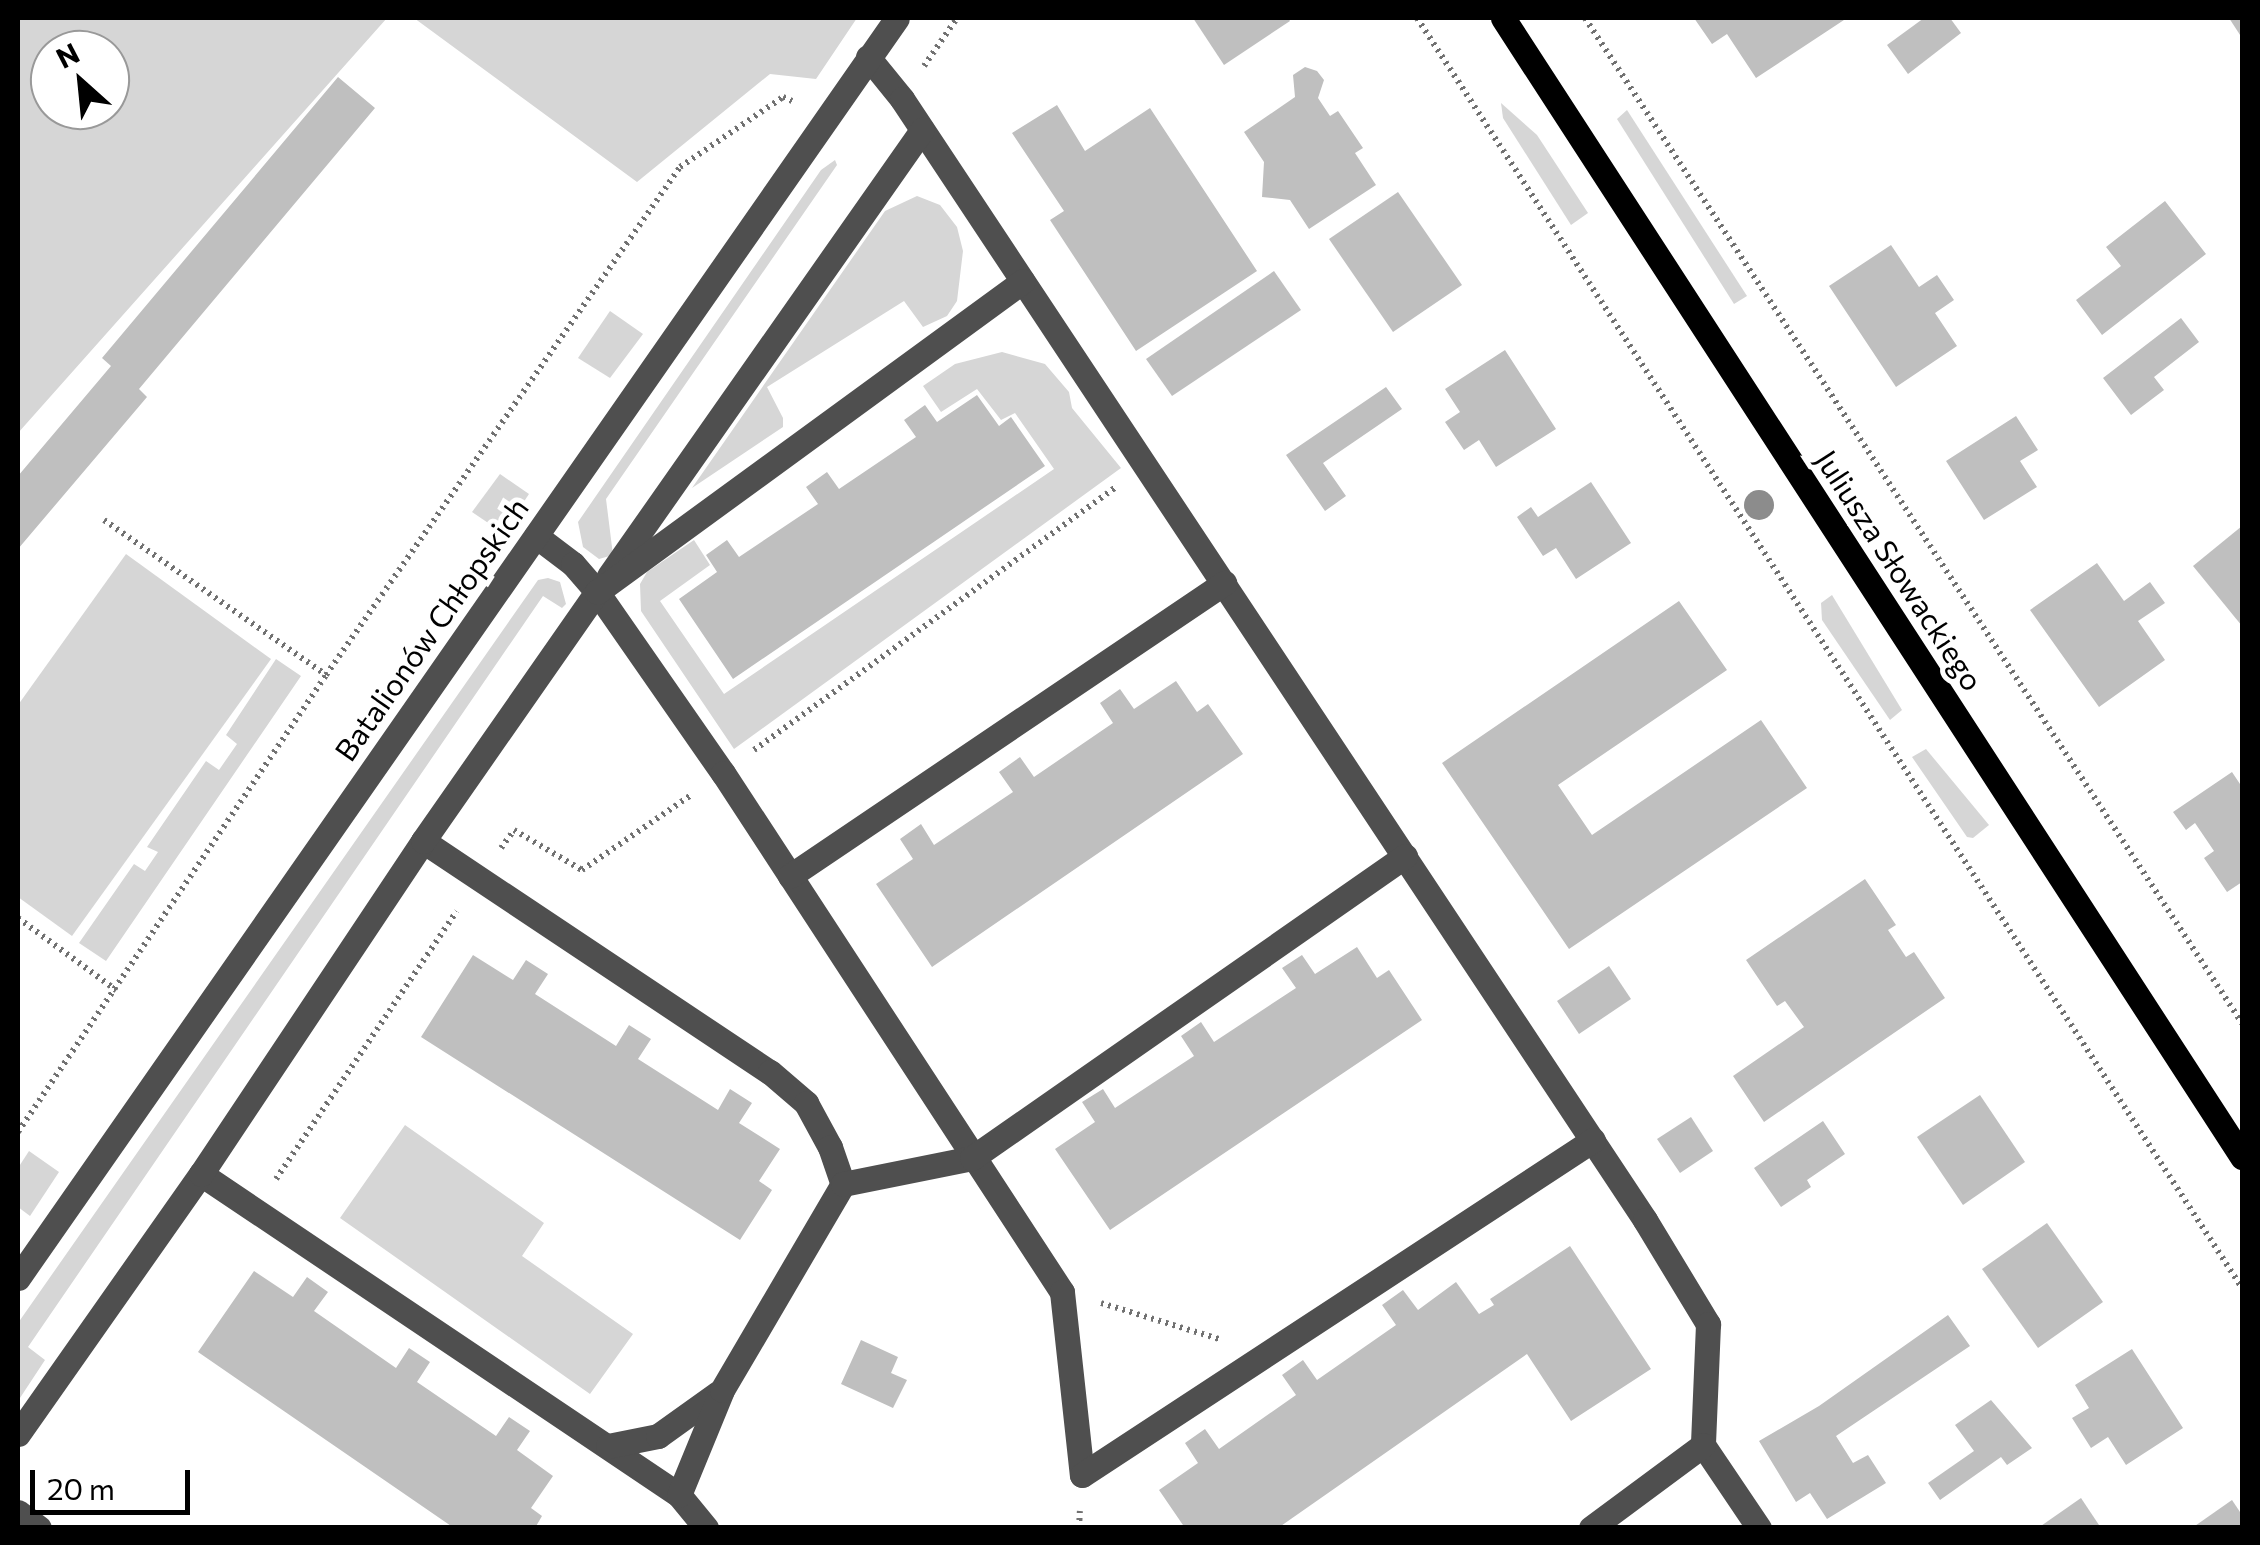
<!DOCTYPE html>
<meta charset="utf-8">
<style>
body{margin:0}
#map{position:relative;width:2260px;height:1545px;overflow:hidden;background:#fff;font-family:Commissioner,sans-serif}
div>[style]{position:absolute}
.green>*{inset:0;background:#d6d6d6}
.building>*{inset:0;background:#bfbfbf}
.path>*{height:6px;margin-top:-3px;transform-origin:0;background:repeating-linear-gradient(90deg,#717171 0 2.5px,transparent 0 7.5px)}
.minor>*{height:25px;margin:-12.5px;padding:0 12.5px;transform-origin:12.5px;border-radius:12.5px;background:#4f4f4f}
.major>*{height:25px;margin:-12.5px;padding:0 12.5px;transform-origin:12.5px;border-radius:12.5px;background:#000}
.trees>*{width:30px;height:30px;margin:-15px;border-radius:50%;background:#8c8c8c}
span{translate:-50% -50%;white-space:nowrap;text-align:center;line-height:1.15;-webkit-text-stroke:10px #fff;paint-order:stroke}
.street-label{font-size:30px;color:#000}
.frame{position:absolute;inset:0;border:20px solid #000;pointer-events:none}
.north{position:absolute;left:30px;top:30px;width:100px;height:100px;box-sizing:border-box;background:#fff;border:2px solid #999;border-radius:50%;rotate:333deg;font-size:28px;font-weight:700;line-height:40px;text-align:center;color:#000}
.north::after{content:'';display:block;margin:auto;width:35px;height:45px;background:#000;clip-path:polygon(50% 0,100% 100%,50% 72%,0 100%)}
.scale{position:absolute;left:30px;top:1470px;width:160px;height:45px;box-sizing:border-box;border:5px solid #000;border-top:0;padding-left:12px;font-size:30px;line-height:35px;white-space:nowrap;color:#000;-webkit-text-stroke:8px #fff;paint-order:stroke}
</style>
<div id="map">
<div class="green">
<i style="clip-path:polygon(evenodd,18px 18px,387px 18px,18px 433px,18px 18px,50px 50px,110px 50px,110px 110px,50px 110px,50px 50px)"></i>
<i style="clip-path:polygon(414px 18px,857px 18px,816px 79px,770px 74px,637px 182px)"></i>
<i style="clip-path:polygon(1501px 103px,1537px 135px,1588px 213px,1571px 225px,1503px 118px)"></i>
<i style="clip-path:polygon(1627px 110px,1747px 296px,1734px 304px,1617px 119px)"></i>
<i style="clip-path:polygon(835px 160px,837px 165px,606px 499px,613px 555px,599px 559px,583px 547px,578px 522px,821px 170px)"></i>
<i style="clip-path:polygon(917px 196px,940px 205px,957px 227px,963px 251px,957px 301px,947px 316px,923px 327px,904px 301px,767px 387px,783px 418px,783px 427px,692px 488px,885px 211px)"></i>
<i style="clip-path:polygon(610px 311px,643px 334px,610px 378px,578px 358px)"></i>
<i style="clip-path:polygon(1002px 352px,1045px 364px,1069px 392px,1072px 408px,1121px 468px,734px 749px,641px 611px,640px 584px,647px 572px,694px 540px,710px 565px,660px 601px,724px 694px,1054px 469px,1015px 413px,1001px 420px,977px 389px,941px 412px,923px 386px,955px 364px)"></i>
<i style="clip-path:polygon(500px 474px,529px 494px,503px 533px,472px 512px)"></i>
<i style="clip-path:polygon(126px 554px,271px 659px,72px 936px,18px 897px,18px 705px)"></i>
<i style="clip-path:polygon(548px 578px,560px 582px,566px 604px,562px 608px,543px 596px,28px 1347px,45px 1360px,18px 1401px,18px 1323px,538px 580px)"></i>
<i style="clip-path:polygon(1832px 595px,1902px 710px,1890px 720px,1822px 620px,1821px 603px)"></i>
<i style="clip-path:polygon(276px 659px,301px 676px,106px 961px,79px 943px,134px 864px,145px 871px,158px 852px,147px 847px,206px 761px,219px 770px,237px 744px,226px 735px)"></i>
<i style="clip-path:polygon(1926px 749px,1989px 825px,1973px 838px,1967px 837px,1912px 757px)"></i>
<i style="clip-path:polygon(405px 1125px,544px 1223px,522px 1256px,633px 1334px,590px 1394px,340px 1218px)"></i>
<i style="clip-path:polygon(29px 1151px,59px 1172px,30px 1216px,18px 1207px,18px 1168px)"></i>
</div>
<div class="building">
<i style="clip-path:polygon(1193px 18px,1288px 18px,1290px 21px,1224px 65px)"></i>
<i style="clip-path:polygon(1694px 18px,1847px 18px,1756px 78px,1727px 34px,1712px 44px)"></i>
<i style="clip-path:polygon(1924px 18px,1950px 18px,1961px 33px,1908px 74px,1887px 45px)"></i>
<i style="clip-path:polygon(2229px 18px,2242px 18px,2242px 38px)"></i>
<i style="clip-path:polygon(1305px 67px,1317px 71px,1324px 80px,1318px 98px,1330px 116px,1338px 111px,1363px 148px,1355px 153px,1376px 185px,1309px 229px,1290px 200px,1262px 197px,1264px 162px,1244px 132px,1295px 97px,1293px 75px)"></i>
<i style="clip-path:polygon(338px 77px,375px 108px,139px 389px,147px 397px,18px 549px,18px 476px,111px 366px,102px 358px)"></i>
<i style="clip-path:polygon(1057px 105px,1085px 151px,1150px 108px,1257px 271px,1136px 351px,1050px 220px,1064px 211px,1012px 133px)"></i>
<i style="clip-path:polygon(1398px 192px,1462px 285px,1393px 332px,1329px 239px)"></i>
<i style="clip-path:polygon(2165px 201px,2206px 254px,2102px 335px,2076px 300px,2121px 266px,2106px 247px)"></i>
<i style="clip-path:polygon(1891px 245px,1919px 287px,1937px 275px,1954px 300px,1935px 313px,1957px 346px,1896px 387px,1829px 286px)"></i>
<i style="clip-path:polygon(1274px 271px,1301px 310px,1172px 396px,1146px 359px)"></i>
<i style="clip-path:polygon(2181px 318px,2199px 342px,2154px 377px,2164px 390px,2131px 415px,2103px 378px)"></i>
<i style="clip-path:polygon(1505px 350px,1556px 429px,1496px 467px,1479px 440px,1464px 450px,1445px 422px,1460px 412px,1445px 389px)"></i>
<i style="clip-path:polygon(1386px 387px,1402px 409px,1323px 463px,1346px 496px,1325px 511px,1286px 455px)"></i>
<i style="clip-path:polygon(977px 395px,999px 426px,1011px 417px,1045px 466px,733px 679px,679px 599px,717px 572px,706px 555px,727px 540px,739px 557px,818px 504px,806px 487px,827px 472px,839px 489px,916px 437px,904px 420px,925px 405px,937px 422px)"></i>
<i style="clip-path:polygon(2016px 416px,2038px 450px,2020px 461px,2037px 487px,1984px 520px,1946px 461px)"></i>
<i style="clip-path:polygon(1591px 482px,1631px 543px,1576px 579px,1556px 548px,1543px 556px,1517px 517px,1531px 507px,1538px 517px)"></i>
<i style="clip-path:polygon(2242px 526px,2242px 626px,2193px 566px)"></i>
<i style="clip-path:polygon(2097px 563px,2124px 601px,2150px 582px,2165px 603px,2138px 621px,2165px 660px,2099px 707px,2030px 610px)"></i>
<i style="clip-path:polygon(1679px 601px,1727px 670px,1558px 785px,1592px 835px,1761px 720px,1807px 788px,1569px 949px,1442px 763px)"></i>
<i style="clip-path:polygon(1176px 681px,1197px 712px,1208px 704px,1243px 754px,932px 967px,876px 884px,913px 859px,900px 839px,921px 824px,934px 845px,1013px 792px,999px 772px,1020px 757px,1034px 777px,1113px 723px,1100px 703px,1120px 689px,1134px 709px)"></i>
<i style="clip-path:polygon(2232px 772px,2242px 787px,2242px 882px,2227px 892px,2204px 858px,2214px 851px,2195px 823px,2186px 830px,2173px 812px)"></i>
<i style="clip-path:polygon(1865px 879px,1896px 925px,1888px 930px,1906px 957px,1914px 952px,1945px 998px,1764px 1122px,1733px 1076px,1804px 1027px,1785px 1001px,1777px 1006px,1746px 960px)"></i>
<i style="clip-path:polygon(1357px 947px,1377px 978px,1389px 970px,1422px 1020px,1110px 1230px,1055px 1149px,1095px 1122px,1082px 1102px,1103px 1089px,1115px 1108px,1194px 1056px,1181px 1036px,1201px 1022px,1214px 1042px,1296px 988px,1282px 968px,1302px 955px,1315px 974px)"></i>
<i style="clip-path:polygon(473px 955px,513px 980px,526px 960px,548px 974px,535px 994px,616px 1046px,629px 1025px,651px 1039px,638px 1059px,718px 1110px,730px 1089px,752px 1103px,739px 1123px,780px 1149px,759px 1181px,772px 1190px,740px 1240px,421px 1037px)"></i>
<i style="clip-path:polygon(1609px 966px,1631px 999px,1579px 1034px,1557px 1001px)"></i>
<i style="clip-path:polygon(1980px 1095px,2025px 1162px,1963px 1205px,1917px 1137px)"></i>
<i style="clip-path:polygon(1691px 1117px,1713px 1151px,1680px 1173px,1657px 1139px)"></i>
<i style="clip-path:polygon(1823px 1121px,1845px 1154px,1807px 1180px,1811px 1187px,1781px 1207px,1754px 1168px)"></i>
<i style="clip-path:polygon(2047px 1223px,2103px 1302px,2038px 1348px,1982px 1269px)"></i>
<i style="clip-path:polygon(1570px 1246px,1651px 1369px,1571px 1421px,1527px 1354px,1278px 1528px,1185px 1528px,1159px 1490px,1198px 1463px,1185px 1443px,1205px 1429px,1219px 1449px,1296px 1395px,1282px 1375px,1303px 1360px,1317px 1380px,1396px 1325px,1382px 1305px,1403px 1290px,1418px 1310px,1456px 1282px,1479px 1314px,1494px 1305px,1490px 1299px)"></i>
<i style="clip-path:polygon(254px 1271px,293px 1297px,307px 1277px,328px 1292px,314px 1311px,396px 1368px,409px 1348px,430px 1362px,417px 1382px,496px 1436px,509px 1417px,530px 1431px,517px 1450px,553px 1476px,531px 1508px,542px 1516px,535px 1528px,454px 1528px,198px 1352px)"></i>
<i style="clip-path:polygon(1948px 1315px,1970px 1346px,1836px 1436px,1853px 1463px,1868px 1455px,1886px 1483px,1827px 1519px,1810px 1493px,1796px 1502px,1759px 1441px,1819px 1406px)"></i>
<i style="clip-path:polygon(861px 1340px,898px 1357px,891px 1373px,907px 1380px,893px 1408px,841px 1384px)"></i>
<i style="clip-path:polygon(2132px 1349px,2183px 1428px,2126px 1465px,2108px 1437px,2091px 1448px,2072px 1418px,2089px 1408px,2075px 1385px)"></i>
<i style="clip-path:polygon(1991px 1400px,2032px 1448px,2007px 1465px,2001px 1457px,1940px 1500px,1928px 1483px,1974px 1451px,1955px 1425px)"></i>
<i style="clip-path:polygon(2081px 1498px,2101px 1528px,2038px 1528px)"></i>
<i style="clip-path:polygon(2232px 1500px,2242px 1515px,2242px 1528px,2192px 1528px)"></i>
</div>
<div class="path">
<i style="left:1417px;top:18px;width:1514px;rotate:56.99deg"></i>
<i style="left:1585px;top:18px;width:1201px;rotate:56.83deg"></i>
<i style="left:924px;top:66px;width:58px;rotate:-55.5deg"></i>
<i style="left:104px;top:520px;width:271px;rotate:34.9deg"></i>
<i style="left:754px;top:750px;width:447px;rotate:-36deg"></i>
<i style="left:501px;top:848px;width:22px;rotate:-54deg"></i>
<i style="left:514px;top:830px;width:79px;rotate:30.5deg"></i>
<i style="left:582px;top:870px;width:132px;rotate:-34.5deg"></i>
<i style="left:18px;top:918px;width:122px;rotate:36.3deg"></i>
<i style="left:18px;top:1132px;width:551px;rotate:-56.02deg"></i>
<i style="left:326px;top:675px;width:619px;rotate:-55.13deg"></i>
<i style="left:680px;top:167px;width:125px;rotate:-34.2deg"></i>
<i style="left:783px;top:97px;width:10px;rotate:24deg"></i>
<i style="left:276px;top:1179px;width:323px;rotate:-56deg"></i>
<i style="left:1101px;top:1303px;width:123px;rotate:17deg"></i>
<i style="left:1079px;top:1528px;width:17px;rotate:-87deg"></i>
</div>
<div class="minor">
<i style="left:868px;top:57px;width:54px;rotate:51deg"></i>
<i style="left:902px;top:99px;width:1345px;rotate:56.46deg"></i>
<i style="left:1645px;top:1220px;width:122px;rotate:58.8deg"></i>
<i style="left:1708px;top:1324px;width:121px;rotate:92.4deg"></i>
<i style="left:1703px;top:1445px;width:100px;rotate:56deg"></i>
<i style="left:536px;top:536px;width:46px;rotate:37.1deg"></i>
<i style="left:573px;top:564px;width:37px;rotate:49deg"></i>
<i style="left:597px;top:592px;width:221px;rotate:55.2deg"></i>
<i style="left:723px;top:773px;width:620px;rotate:56.85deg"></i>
<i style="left:1062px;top:1292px;width:184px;rotate:83.8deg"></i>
<i style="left:1082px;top:1475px;width:611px;rotate:-33.25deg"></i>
<i style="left:609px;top:576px;width:545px;rotate:-54.94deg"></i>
<i style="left:423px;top:841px;width:417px;rotate:33.7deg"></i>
<i style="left:770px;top:1072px;width:48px;rotate:40.7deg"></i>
<i style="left:806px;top:1103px;width:50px;rotate:61.4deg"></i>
<i style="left:830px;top:1147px;width:39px;rotate:71deg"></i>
<i style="left:790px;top:876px;width:524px;rotate:-34.02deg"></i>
<i style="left:201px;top:1174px;width:576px;rotate:33.88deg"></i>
<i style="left:679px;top:1495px;width:43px;rotate:50.7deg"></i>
<i style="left:18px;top:1278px;width:1536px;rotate:-55.1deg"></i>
<i style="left:18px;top:1434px;width:318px;rotate:-54.9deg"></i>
<i style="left:201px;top:1174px;width:400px;rotate:-56.3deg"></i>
<i style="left:423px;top:841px;width:304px;rotate:-55.1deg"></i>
<i style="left:597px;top:592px;width:527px;rotate:-36.13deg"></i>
<i style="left:608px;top:1446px;width:51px;rotate:-11.3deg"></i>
<i style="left:658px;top:1436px;width:74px;rotate:-35.6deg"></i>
<i style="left:679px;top:1495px;width:113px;rotate:-67.7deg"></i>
<i style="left:722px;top:1390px;width:239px;rotate:-59.6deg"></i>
<i style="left:843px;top:1184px;width:132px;rotate:-11.4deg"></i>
<i style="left:972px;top:1158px;width:528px;rotate:-34.89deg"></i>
<i style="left:18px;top:1512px;width:26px;rotate:37deg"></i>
<i style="left:1591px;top:1528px;width:139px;rotate:-36.5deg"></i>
</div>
<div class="major">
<i style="left:1503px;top:18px;width:1358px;rotate:57.02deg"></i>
</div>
<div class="trees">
<i style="left:1759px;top:505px"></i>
</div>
<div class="street-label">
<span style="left:1900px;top:570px;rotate:57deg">Juliusza Słowackiego</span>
<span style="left:431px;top:629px;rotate:-55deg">Batalionów Chłopskich</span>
</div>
<div class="frame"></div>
<div class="north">N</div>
<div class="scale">20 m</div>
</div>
